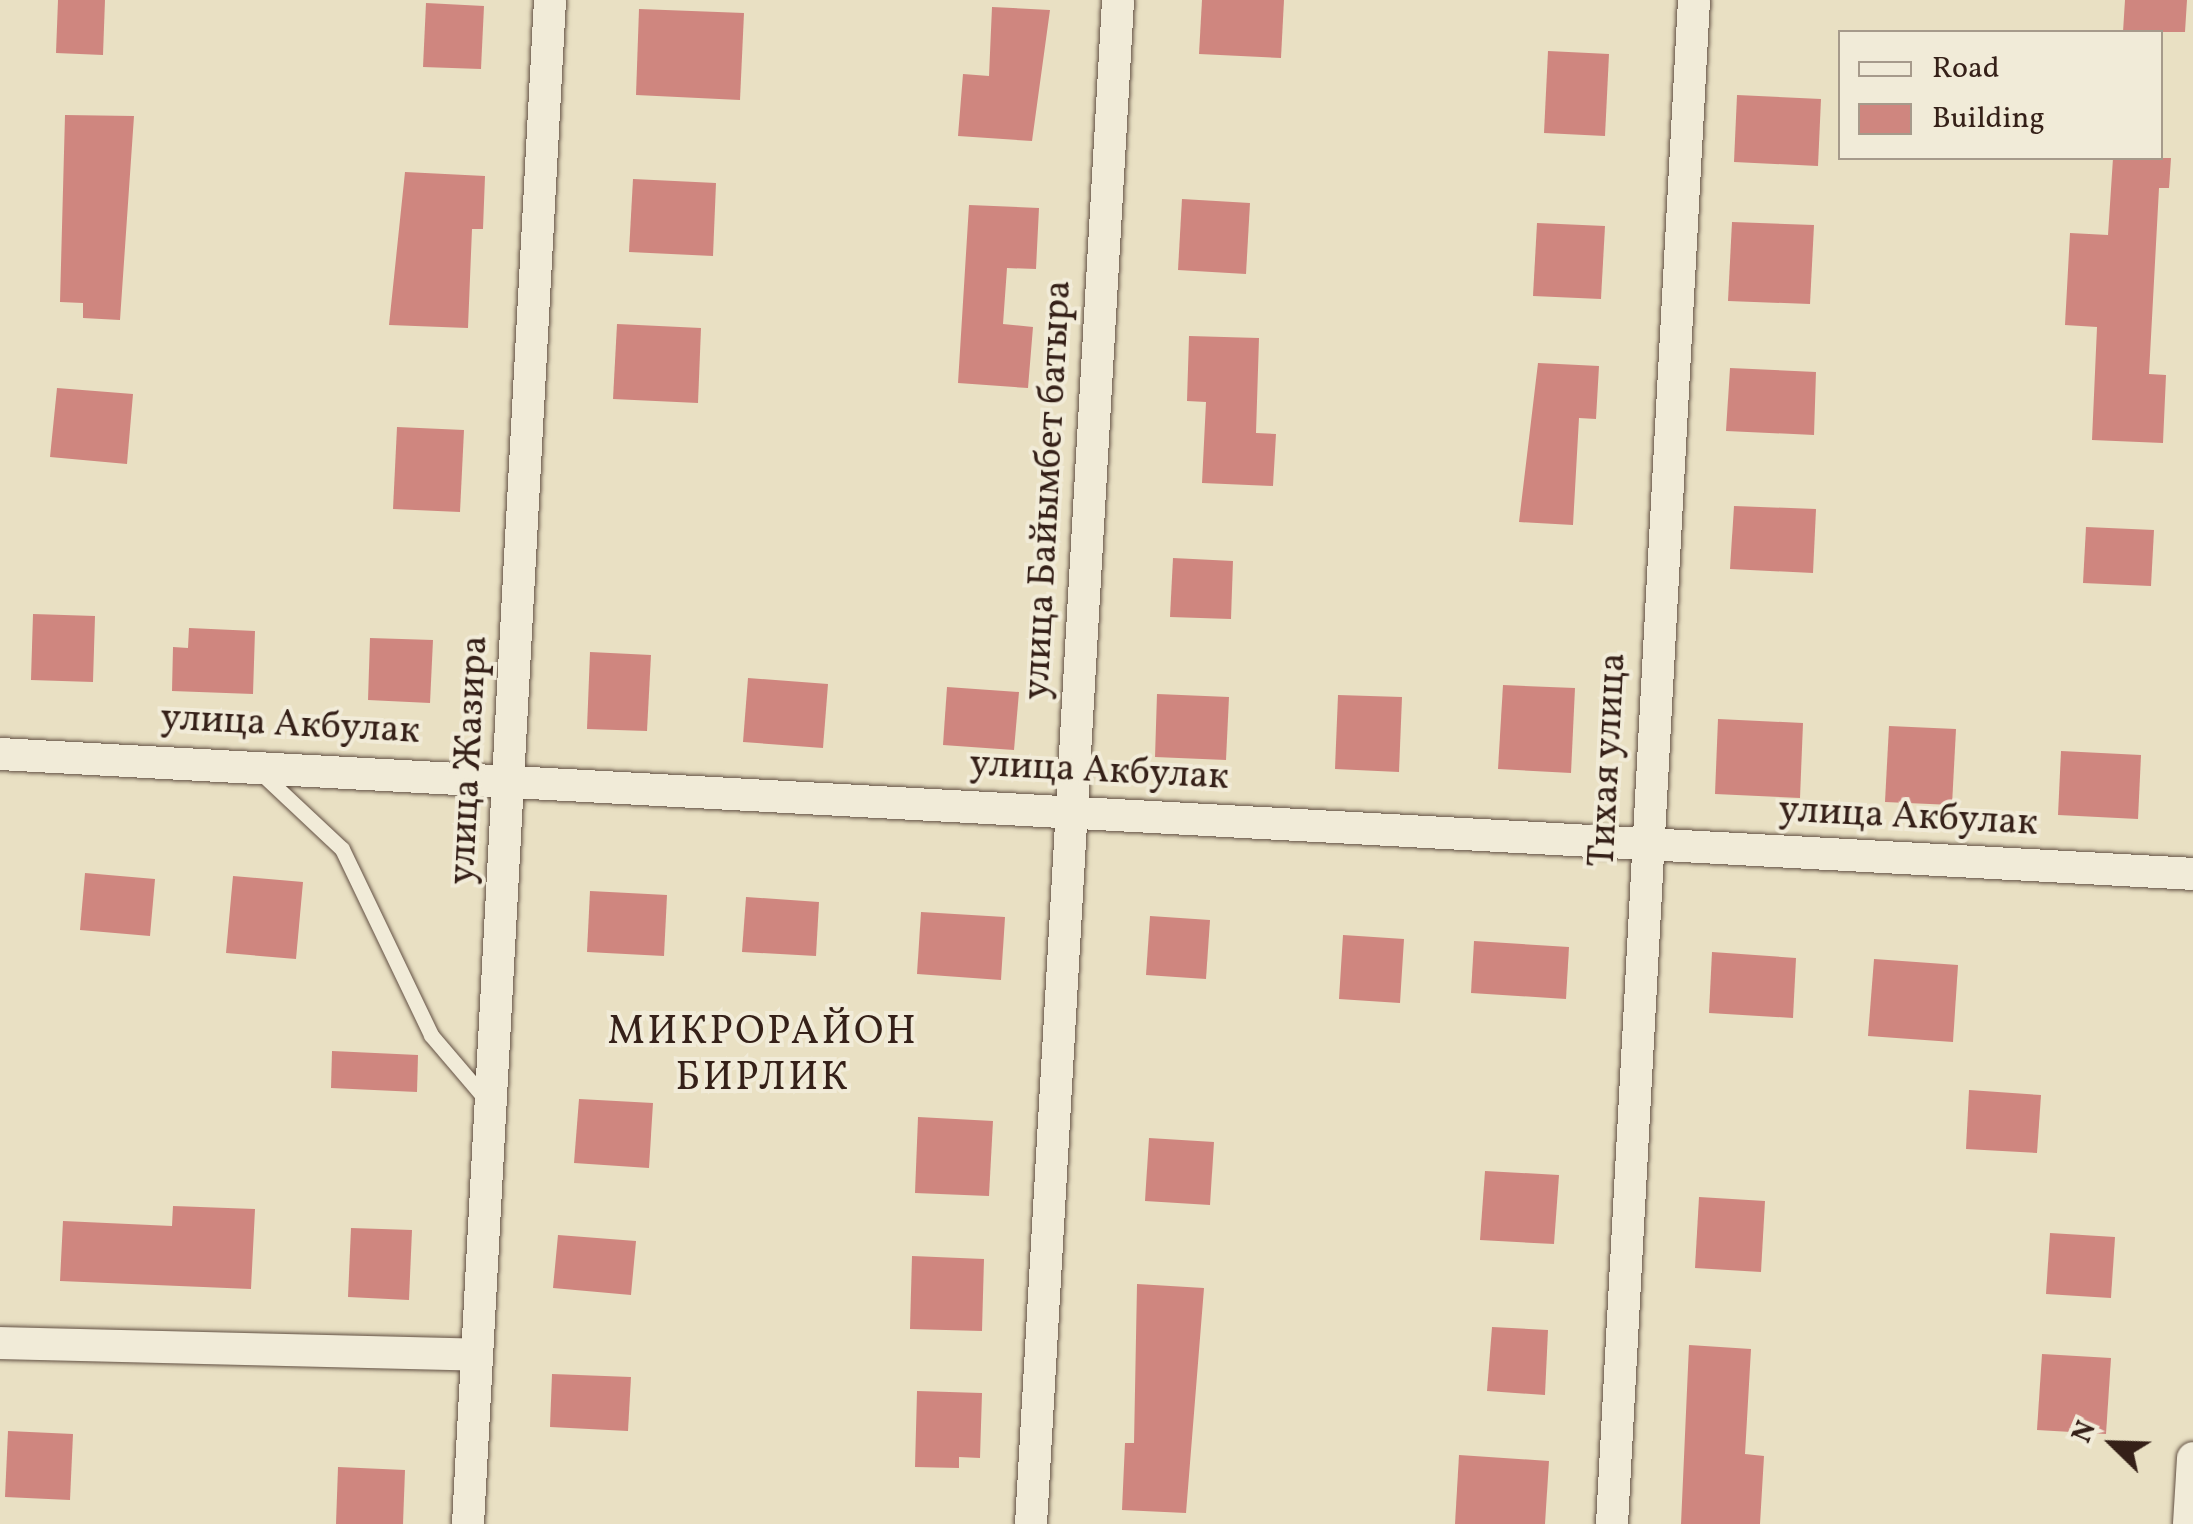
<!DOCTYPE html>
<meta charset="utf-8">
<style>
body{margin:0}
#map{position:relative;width:2193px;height:1524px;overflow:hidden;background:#e9e0c3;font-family:Vollkorn,serif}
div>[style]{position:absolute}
.building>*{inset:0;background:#cf867f}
.roads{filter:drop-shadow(0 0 2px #625043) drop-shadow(0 0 2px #625043)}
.lane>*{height:15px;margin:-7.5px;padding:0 7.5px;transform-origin:7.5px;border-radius:7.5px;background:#f1ebd8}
.street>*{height:32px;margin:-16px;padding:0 16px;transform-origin:16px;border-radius:16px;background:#f1ebd8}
span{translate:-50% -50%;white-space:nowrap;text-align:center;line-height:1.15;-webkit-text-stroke:8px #f1ebd8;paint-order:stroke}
.street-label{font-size:38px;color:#352018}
.neighbourhood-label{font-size:40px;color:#352018;letter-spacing:2.5px}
.legend{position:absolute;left:1838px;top:30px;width:325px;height:130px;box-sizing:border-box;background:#f1ebd8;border:2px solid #a69a8b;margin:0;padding:12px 18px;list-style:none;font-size:30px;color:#352018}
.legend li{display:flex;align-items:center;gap:20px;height:50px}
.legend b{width:50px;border:2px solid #a69a8b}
.north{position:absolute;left:2063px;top:1394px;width:100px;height:100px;-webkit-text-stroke:8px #f1ebd8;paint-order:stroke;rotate:293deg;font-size:28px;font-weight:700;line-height:40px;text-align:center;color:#352018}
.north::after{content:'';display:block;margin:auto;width:35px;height:45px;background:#352018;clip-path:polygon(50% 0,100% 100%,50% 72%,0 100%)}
</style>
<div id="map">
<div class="building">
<i style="clip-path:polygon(58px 0,105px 0,103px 55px,56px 53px)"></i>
<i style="clip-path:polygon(1202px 0,1284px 0,1281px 58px,1199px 54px)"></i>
<i style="clip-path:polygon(2125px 0,2187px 0,2185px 32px,2123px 32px)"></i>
<i style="clip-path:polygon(426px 3px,484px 6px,481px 69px,423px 67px)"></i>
<i style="clip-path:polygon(992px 7px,1050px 10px,1032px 141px,958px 136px,963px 74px,989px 76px)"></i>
<i style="clip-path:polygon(639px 9px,744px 13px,740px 100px,636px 95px)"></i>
<i style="clip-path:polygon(1548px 51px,1609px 54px,1605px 136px,1544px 133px)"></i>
<i style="clip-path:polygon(1737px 95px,1821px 99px,1818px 166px,1734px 162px)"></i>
<i style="clip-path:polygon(65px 115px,134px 116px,120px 320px,83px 318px,83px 303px,60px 302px)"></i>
<i style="clip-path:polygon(2113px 158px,2171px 158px,2169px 188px,2159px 188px,2149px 374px,2166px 375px,2163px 443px,2092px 440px,2097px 327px,2065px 325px,2070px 233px,2108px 235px)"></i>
<i style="clip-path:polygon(405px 172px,485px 176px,483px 229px,472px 229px,468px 328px,389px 325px)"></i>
<i style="clip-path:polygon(633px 179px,716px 183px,713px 256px,629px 252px)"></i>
<i style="clip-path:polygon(1182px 199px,1250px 203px,1246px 274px,1178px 270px)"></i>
<i style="clip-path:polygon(969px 205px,1039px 208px,1036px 269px,1007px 268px,1003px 324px,1033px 327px,1028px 388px,958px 383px)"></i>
<i style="clip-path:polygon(1732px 222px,1814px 225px,1810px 304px,1728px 301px)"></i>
<i style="clip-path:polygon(1537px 223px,1605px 226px,1601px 299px,1533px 296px)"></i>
<i style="clip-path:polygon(617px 324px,701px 328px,698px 403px,613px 399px)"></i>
<i style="clip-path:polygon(1189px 336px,1259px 338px,1256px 433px,1276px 434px,1273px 486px,1202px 483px,1206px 402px,1187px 401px)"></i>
<i style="clip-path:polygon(1538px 363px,1599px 366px,1596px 419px,1579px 418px,1573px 525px,1519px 522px)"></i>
<i style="clip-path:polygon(1730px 368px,1816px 372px,1814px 435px,1726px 431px)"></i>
<i style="clip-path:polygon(57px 388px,133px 394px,127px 464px,50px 457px)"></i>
<i style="clip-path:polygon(397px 427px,464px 430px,460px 512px,393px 509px)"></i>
<i style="clip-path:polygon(1734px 506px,1816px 509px,1813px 573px,1730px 569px)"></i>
<i style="clip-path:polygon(2086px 527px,2154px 530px,2151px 586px,2083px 583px)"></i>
<i style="clip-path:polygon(1173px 558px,1233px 561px,1231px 619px,1170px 617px)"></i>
<i style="clip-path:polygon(33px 614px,95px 616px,93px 682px,31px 680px)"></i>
<i style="clip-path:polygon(189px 628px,255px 631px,253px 694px,172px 691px,173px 647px,188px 648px)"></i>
<i style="clip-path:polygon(370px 638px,433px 640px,430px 703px,368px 700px)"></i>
<i style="clip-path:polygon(590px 652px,651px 655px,647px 731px,587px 729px)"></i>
<i style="clip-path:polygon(748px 678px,828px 684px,823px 748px,743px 742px)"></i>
<i style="clip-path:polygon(1503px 685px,1575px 688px,1571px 773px,1498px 769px)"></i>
<i style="clip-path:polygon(947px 687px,1019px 692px,1014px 750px,943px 745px)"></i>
<i style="clip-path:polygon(1157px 694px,1229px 697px,1226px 760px,1155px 757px)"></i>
<i style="clip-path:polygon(1338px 695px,1402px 697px,1399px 772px,1335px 769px)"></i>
<i style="clip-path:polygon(1718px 719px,1803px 723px,1800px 798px,1715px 794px)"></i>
<i style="clip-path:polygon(1889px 726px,1956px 729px,1952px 805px,1885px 802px)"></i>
<i style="clip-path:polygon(2061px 751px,2141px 755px,2138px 819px,2058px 815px)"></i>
<i style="clip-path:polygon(85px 873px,155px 879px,150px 936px,80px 930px)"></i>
<i style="clip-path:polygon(233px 876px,303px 882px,296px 959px,226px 953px)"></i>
<i style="clip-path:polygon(590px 891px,667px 895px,664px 956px,587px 952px)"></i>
<i style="clip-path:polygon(746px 897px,819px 902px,816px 956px,742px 952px)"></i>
<i style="clip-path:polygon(921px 912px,1005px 917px,1001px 980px,917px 974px)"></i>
<i style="clip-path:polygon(1150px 916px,1210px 920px,1206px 979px,1146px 975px)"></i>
<i style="clip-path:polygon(1343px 935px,1404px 939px,1400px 1003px,1339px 999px)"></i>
<i style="clip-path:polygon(1474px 941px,1569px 947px,1566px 999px,1471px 993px)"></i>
<i style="clip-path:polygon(1712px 952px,1796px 958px,1793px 1018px,1709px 1013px)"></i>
<i style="clip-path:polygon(1874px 959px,1958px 965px,1953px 1042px,1868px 1036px)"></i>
<i style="clip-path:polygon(332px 1051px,418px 1055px,417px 1092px,331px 1088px)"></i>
<i style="clip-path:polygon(1969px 1090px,2041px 1095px,2037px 1153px,1966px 1149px)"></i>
<i style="clip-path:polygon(579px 1099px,653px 1103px,649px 1168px,574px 1163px)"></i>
<i style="clip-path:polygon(918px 1117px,993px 1121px,989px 1196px,915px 1193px)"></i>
<i style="clip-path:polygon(1149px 1138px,1214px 1142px,1210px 1205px,1145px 1201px)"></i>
<i style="clip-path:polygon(1485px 1171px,1559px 1175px,1554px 1244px,1480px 1240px)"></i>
<i style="clip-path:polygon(1699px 1197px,1765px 1201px,1761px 1272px,1695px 1268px)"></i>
<i style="clip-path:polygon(173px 1206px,255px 1209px,251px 1289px,60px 1281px,63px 1221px,172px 1226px)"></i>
<i style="clip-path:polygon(351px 1228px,412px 1230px,409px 1300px,348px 1297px)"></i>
<i style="clip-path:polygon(2050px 1233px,2115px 1237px,2111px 1298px,2046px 1294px)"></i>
<i style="clip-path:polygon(558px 1235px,636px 1241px,631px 1295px,553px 1288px)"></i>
<i style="clip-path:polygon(912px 1256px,984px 1259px,982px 1331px,910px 1329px)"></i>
<i style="clip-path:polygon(1137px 1284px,1204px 1288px,1186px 1513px,1122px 1510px,1125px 1443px,1134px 1443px)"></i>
<i style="clip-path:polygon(1492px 1327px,1548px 1330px,1545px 1395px,1487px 1391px)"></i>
<i style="clip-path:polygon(1689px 1345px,1751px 1349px,1745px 1454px,1764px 1456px,1760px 1524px,1681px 1524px)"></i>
<i style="clip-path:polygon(2042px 1354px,2111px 1358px,2106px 1434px,2037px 1430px)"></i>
<i style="clip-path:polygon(552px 1374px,631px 1377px,628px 1431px,550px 1427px)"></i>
<i style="clip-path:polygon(917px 1391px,982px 1393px,980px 1458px,959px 1457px,959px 1468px,915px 1467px)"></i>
<i style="clip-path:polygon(8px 1431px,73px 1434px,70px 1500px,5px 1497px)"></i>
<i style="clip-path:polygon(1459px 1455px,1549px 1461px,1545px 1524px,1455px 1524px)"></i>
<i style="clip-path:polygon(338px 1467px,405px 1470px,403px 1524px,336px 1524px)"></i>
</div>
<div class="roads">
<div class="lane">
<i style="left:260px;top:772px;width:112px;rotate:43.2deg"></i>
<i style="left:342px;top:849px;width:206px;rotate:64.4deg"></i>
<i style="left:431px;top:1035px;width:88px;rotate:49.6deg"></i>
</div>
<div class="street">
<i style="left:0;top:754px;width:2196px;rotate:3.13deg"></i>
<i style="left:0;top:1343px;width:475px;rotate:1.4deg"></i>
<i style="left:468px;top:1524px;width:1526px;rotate:-86.92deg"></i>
<i style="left:1031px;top:1524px;width:1526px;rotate:-86.73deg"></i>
<i style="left:1612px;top:1524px;width:1526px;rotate:-86.92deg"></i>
<i style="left:2189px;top:1524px;width:66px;rotate:-86.5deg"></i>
</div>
</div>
<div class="street-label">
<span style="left:1049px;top:490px;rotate:-87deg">улица Байымбет батыра</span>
<span style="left:290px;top:726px;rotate:3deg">улица Акбулак</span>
<span style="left:470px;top:760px;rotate:-87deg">улица Жазира</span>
<span style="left:1609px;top:760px;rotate:-87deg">Тихая улица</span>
<span style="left:1099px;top:772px;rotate:3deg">улица Акбулак</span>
<span style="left:1908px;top:818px;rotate:3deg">улица Акбулак</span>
</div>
<div class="neighbourhood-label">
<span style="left:763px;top:1056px">МИКРОРАЙОН<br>БИРЛИК</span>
</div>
<ul class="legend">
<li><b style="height:12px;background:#f1ebd8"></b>Road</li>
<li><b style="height:28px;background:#cf867f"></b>Building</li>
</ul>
<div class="north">N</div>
</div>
